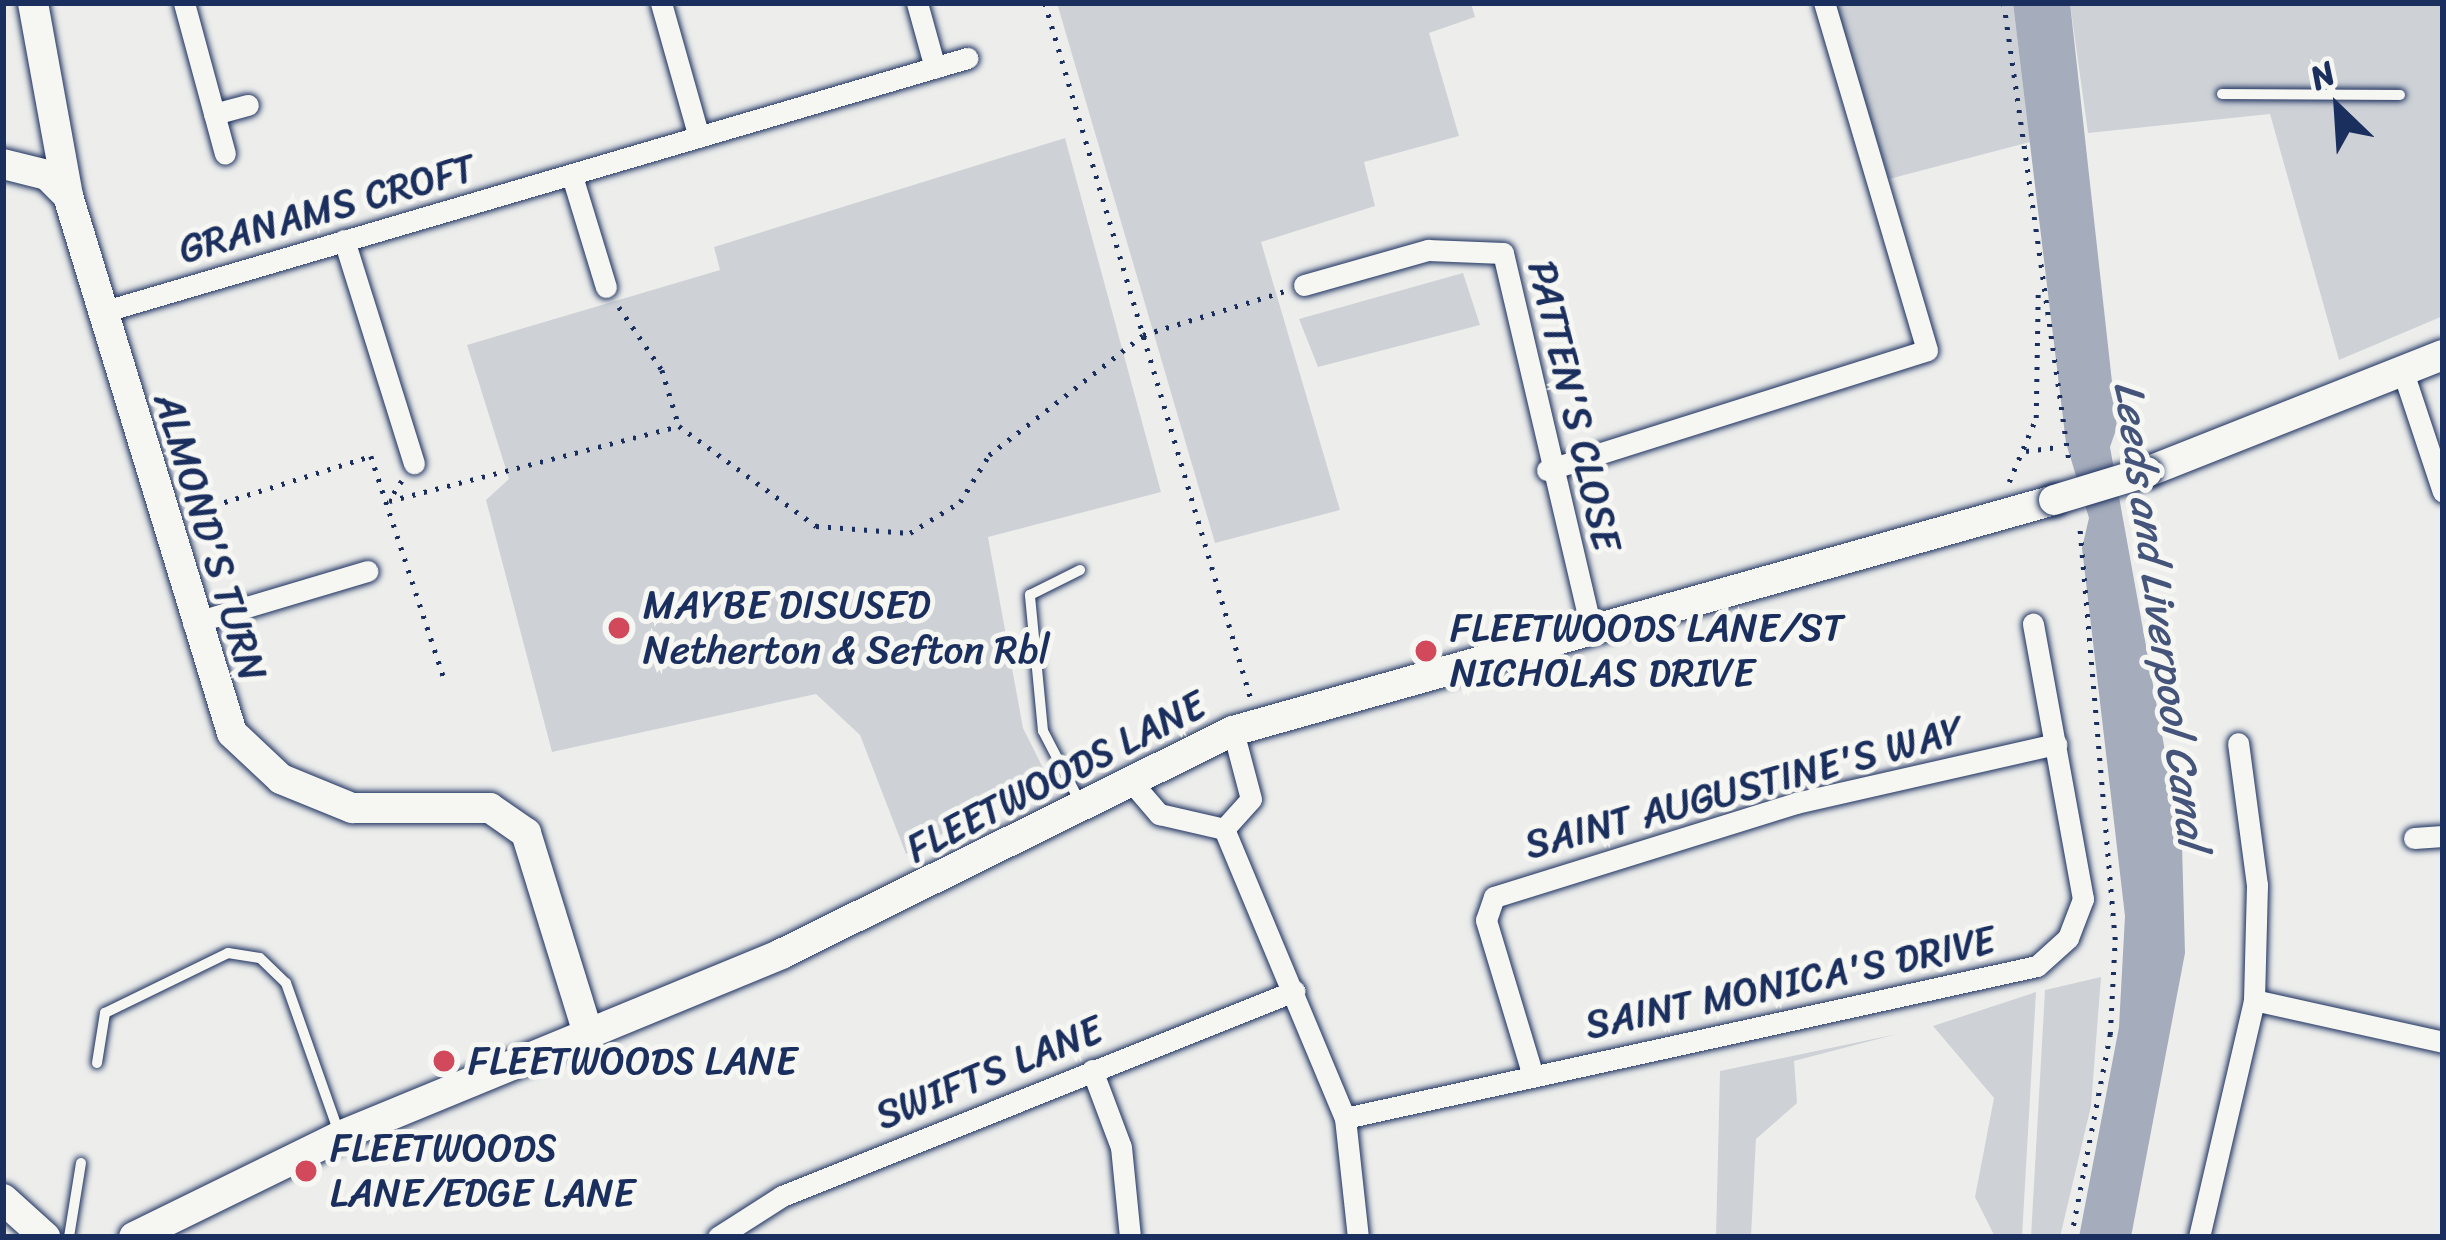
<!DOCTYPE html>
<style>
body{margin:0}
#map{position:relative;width:2446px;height:1240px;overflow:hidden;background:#edeeec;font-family:Sriracha,sans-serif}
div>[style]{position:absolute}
.green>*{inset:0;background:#ced2d7}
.water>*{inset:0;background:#a5acbc}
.path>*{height:4.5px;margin-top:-2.25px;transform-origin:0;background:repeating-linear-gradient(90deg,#1b2f5e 0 3px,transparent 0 12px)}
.roads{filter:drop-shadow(0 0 3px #1b2f5e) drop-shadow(0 0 3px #1b2f5e)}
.lane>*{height:10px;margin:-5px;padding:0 5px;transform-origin:5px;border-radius:5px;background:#f6f6f2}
.street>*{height:21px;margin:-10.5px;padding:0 10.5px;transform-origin:10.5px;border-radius:10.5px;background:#f6f6f2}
.secondary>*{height:30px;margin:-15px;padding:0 15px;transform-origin:15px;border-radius:15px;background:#f6f6f2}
.bridges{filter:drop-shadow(0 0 3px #1b2f5e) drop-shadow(0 0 3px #1b2f5e)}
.secondary-bridge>*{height:30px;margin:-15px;padding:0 15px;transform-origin:15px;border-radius:15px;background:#f6f6f2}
.dots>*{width:33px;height:33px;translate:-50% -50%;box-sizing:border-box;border:6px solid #f6f6f2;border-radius:50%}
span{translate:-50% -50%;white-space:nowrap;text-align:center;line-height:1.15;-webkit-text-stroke:10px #f6f6f2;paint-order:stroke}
.street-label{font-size:39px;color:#1b2f5e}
.poi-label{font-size:39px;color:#1b2f5e}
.left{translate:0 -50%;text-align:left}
.water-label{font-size:42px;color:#44547a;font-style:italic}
.frame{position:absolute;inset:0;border:6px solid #1b2f5e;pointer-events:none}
.north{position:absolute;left:2278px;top:48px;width:120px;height:120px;-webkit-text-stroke:9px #f6f6f2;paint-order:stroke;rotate:335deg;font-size:33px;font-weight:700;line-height:48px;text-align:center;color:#1b2f5e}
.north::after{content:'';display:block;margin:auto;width:42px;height:54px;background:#1b2f5e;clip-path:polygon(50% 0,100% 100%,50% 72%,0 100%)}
</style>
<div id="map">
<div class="green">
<i style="clip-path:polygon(1057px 3px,1471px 3px,1475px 17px,1429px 33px,1459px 136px,1364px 162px,1375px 206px,1261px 242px,1340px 510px,1215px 543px)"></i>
<i style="clip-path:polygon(1835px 3px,2013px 3px,2030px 142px,1889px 179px)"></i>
<i style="clip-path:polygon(2070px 3px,2443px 3px,2443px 316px,2339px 360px,2270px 114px,2088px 133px)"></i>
<i style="clip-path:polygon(1065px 138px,1161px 492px,988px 537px,1023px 728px,1047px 776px,906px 854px,860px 735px,816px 694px,552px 752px,486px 500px,509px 479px,467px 345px,720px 270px,714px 247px)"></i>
<i style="clip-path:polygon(1463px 273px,1480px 325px,1318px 367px,1299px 319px)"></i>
<i style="clip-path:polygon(2101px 977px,2091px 1106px,2060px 1237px,2031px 1237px,2045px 990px)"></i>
<i style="clip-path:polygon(2036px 992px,2022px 1237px,1995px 1237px,1975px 1197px,1994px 1098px,1933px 1026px)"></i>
<i style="clip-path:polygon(1897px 1034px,1794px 1061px,1797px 1103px,1756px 1139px,1751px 1237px,1716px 1237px,1720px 1071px)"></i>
</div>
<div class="water">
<i style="clip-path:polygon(2013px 3px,2070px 3px,2117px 427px,2110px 447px,2182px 845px,2185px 953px,2131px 1237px,2079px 1237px,2119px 1027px,2125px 916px,2082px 548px,2089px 518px,2066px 443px)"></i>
</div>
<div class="path">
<i style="left:1045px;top:3px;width:726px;rotate:73.51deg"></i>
<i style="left:2004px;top:3px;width:466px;rotate:81.9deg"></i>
<i style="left:619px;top:307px;width:76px;rotate:55.7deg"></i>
<i style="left:662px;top:370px;width:59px;rotate:73.1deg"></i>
<i style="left:679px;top:426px;width:170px;rotate:36.1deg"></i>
<i style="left:816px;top:526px;width:94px;rotate:4.3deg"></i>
<i style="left:910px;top:533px;width:59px;rotate:-31.8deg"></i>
<i style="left:960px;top:502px;width:55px;rotate:-58.3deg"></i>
<i style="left:989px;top:455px;width:195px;rotate:-37.9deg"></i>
<i style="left:1143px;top:335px;width:149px;rotate:-17.2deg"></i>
<i style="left:2026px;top:451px;width:34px;rotate:-7deg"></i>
<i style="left:402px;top:481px;width:24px;rotate:123deg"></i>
<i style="left:389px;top:501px;width:300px;rotate:-14.5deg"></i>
<i style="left:2009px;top:482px;width:69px;rotate:-67.1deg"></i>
<i style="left:2036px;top:418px;width:128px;rotate:-89.1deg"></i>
<i style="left:190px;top:513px;width:190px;rotate:-17.5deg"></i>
<i style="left:371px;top:456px;width:237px;rotate:71.8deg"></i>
<i style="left:2071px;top:1237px;width:206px;rotate:-79.1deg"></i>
<i style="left:2110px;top:1035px;width:95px;rotate:-87deg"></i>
<i style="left:2115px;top:940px;width:419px;rotate:-94.9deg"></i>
</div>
<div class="roads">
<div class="lane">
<i style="left:2222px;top:94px;width:178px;rotate:0.3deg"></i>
<i style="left:1080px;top:802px;width:80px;rotate:-117.5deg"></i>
<i style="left:1043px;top:731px;width:137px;rotate:-95.5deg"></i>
<i style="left:1030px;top:595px;width:56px;rotate:-26.6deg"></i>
<i style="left:97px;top:1063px;width:51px;rotate:-80.9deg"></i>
<i style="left:105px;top:1013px;width:137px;rotate:-26deg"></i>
<i style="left:228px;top:953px;width:32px;rotate:9deg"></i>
<i style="left:260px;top:958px;width:36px;rotate:44deg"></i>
<i style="left:286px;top:983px;width:159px;rotate:70.5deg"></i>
<i style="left:69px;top:1237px;width:75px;rotate:-80.8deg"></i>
</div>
<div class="street">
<i style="left:184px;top:3px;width:156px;rotate:74.8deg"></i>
<i style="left:661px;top:3px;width:139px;rotate:74.2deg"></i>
<i style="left:917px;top:3px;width:67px;rotate:74.5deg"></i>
<i style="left:214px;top:114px;width:35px;rotate:-15deg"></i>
<i style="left:572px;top:176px;width:116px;rotate:73deg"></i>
<i style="left:344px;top:240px;width:234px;rotate:72.6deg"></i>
<i style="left:1304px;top:285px;width:129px;rotate:-15.8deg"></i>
<i style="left:1428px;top:250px;width:75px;rotate:2.3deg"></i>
<i style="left:1503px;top:253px;width:388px;rotate:76.8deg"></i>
<i style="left:102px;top:312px;width:902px;rotate:-16.36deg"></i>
<i style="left:2403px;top:372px;width:126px;rotate:71.6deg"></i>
<i style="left:1547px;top:470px;width:398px;rotate:-17.5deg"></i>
<i style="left:1927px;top:350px;width:362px;rotate:-106.5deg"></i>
<i style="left:193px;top:623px;width:182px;rotate:-16.6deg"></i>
<i style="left:1128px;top:778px;width:48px;rotate:49.3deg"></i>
<i style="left:1159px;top:814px;width:67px;rotate:13deg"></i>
<i style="left:1224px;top:829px;width:40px;rotate:-48deg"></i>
<i style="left:1251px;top:799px;width:70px;rotate:-104.8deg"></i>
<i style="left:1224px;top:829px;width:313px;rotate:67.3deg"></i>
<i style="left:1345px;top:1118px;width:120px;rotate:83.8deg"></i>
<i style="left:2414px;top:838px;width:29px;rotate:-4deg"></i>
<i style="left:2254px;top:1000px;width:194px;rotate:12.5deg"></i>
<i style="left:1092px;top:1070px;width:82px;rotate:69.4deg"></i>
<i style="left:1121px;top:1147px;width:90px;rotate:84.3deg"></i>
<i style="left:1533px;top:1076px;width:163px;rotate:-106.8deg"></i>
<i style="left:1486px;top:920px;width:24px;rotate:-71deg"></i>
<i style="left:1494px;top:897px;width:316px;rotate:-17.3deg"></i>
<i style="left:1796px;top:803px;width:267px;rotate:-12.8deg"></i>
<i style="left:1345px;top:1118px;width:708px;rotate:-12.39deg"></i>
<i style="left:2037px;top:966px;width:42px;rotate:-42.1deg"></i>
<i style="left:2068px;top:938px;width:42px;rotate:-69deg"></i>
<i style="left:2083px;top:899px;width:280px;rotate:-100.3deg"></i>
<i style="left:718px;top:1237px;width:76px;rotate:-32.6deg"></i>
<i style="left:782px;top:1196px;width:552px;rotate:-21.82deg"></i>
<i style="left:2199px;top:1237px;width:243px;rotate:-76.9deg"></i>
<i style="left:2254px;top:1000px;width:115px;rotate:-88.5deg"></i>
<i style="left:2257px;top:885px;width:143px;rotate:-97.6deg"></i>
</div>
<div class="secondary">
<i style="left:33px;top:3px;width:196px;rotate:79.7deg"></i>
<i style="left:3px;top:164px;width:45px;rotate:14deg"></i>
<i style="left:47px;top:175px;width:30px;rotate:45deg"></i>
<i style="left:68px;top:196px;width:561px;rotate:73.02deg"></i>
<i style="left:232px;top:733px;width:67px;rotate:43.2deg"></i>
<i style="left:281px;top:779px;width:77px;rotate:22.2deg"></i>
<i style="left:352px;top:808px;width:138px"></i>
<i style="left:490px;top:808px;width:44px;rotate:34.8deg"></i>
<i style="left:526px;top:833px;width:209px;rotate:72.8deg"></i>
<i style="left:2147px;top:472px;width:318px;rotate:-21.6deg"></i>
<i style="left:3px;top:1199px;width:57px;rotate:42.1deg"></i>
<i style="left:134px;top:1237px;width:229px;rotate:-26.1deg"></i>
<i style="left:340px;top:1136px;width:477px;rotate:-22.4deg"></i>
<i style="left:781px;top:954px;width:504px;rotate:-26.26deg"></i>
<i style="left:1233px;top:731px;width:853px;rotate:-15.71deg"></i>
</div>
</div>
<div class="bridges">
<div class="secondary-bridge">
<i style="left:2054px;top:500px;width:97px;rotate:-16.8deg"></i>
</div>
</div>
<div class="dots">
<i style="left:619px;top:628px;background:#d1495b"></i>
<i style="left:1426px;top:651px;background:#d1495b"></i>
<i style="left:444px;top:1061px;background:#d1495b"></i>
<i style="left:306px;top:1171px;background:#d1495b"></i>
</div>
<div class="street-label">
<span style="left:327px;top:209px;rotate:-16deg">GRANAMS CROFT</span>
<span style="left:1574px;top:406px;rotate:77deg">PATTEN'S CLOSE</span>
<span style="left:210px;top:537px;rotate:73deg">ALMOND'S TURN</span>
<span style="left:1056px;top:777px;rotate:-27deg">FLEETWOODS LANE</span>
<span style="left:1744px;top:788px;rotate:-15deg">SAINT AUGUSTINE'S WAY</span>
<span style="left:1790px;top:983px;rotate:-12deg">SAINT MONICA'S DRIVE</span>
<span style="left:989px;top:1073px;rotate:-22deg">SWIFTS LANE</span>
</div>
<div class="poi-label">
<span class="left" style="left:643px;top:628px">MAYBE DISUSED<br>Netherton &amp; Sefton Rbl</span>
<span class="left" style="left:1450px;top:651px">FLEETWOODS LANE/ST<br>NICHOLAS DRIVE</span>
<span class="left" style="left:468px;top:1061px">FLEETWOODS LANE</span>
<span class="left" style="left:330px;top:1171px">FLEETWOODS<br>LANE/EDGE LANE</span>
</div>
<div class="water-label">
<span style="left:2161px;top:615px;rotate:82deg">Leeds and Liverpool Canal</span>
</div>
<div class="frame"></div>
<div class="north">N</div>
</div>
